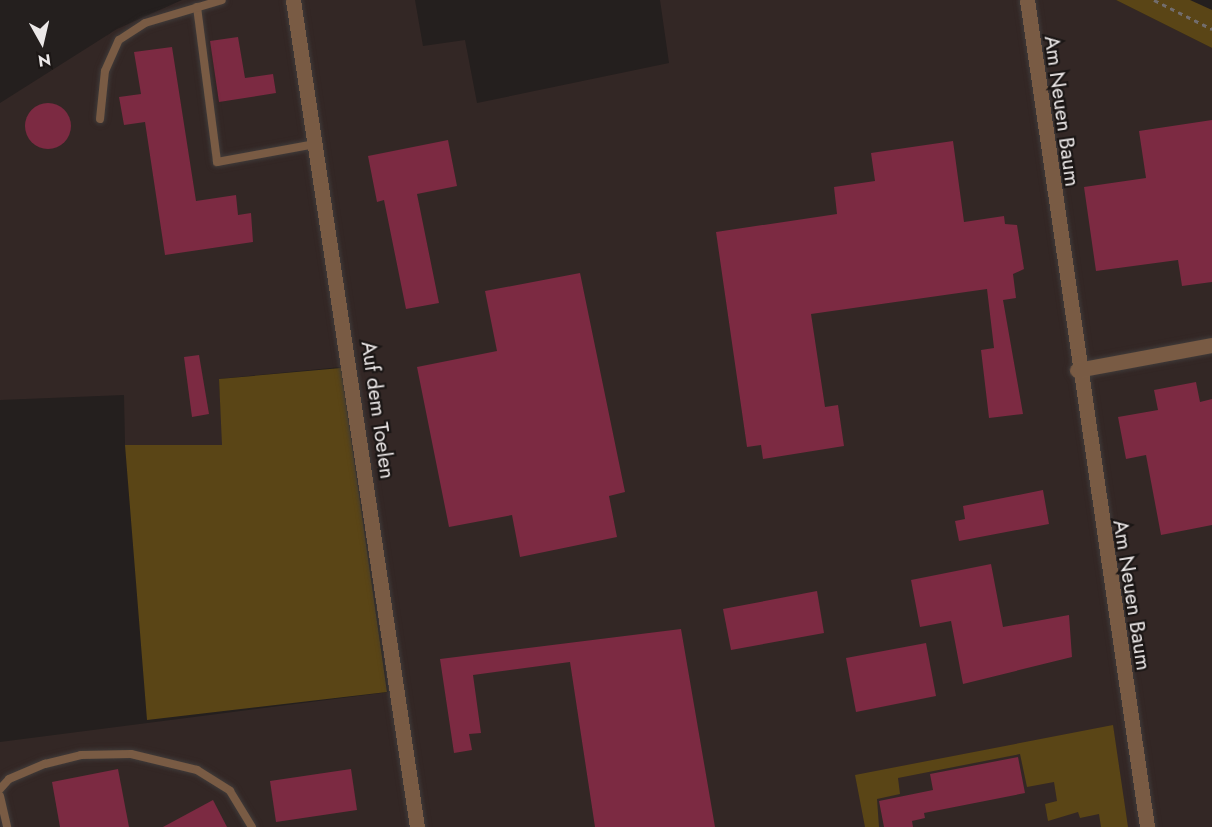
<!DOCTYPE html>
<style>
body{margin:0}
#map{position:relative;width:1212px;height:827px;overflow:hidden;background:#241f1e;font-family:Jost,sans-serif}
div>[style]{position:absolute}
.built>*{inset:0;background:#332725}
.green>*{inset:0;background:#5a4516}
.building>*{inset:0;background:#7c2a42}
.round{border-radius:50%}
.path>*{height:3px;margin-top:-1.5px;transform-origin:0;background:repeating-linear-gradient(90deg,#726d6d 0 4.5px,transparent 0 9px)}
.roads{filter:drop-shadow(0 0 2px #403b3a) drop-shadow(0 0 2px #403b3a)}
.service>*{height:8px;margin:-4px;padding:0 4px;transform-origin:4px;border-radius:4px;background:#795b44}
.minor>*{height:15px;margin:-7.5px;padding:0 7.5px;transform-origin:7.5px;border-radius:7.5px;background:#795b44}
span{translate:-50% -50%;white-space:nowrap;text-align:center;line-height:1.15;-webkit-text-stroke:4.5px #1b1615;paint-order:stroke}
.street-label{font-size:21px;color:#ece8e8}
.north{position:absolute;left:12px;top:12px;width:60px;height:60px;-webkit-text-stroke:4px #1b1615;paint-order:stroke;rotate:172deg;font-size:16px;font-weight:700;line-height:24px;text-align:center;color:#ece8e8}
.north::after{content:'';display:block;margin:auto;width:21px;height:27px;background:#ece8e8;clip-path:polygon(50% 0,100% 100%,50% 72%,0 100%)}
</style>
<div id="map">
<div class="built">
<i style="clip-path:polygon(182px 0,415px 0,423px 46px,465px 40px,477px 103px,669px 63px,660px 0,1116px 0,1212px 48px,1212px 827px,0 827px,0 742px,389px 692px,341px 367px,219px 379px,223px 445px,125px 445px,124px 395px,0 400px,0 103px,117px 29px)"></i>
</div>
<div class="green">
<i style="clip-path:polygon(1116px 0,1190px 0,1212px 10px,1212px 48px)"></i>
<i style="clip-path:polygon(341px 368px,387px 692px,147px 720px,125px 445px,222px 445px,219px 379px)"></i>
<i style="clip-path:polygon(1113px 725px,1128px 827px,1101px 827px,1099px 814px,1080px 818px,1078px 812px,1048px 821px,1045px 804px,1057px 801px,1054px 782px,1027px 787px,1020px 754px,898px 778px,900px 794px,877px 799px,879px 827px,865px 827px,855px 775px)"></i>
</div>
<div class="building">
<i style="clip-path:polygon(238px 37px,245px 78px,273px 74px,276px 93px,219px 102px,210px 41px)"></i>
<i style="clip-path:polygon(172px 47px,196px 201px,236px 195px,238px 215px,251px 213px,253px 242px,165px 255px,145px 122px,124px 125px,119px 97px,141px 94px,134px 52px)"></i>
<i class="round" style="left:25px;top:103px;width:46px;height:46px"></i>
<i style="clip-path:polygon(1212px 120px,1212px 282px,1182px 286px,1178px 260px,1096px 271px,1084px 187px,1146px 178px,1139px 131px)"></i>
<i style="clip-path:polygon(448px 140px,457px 186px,417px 194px,439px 303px,406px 309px,384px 200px,377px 202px,368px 156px)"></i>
<i style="clip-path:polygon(953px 141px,964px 222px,1004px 216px,1005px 224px,1017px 225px,1024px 269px,1013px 274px,1016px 298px,1003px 300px,1023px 414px,989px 418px,981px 350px,994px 348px,987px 289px,811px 314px,825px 407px,838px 405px,844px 446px,763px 459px,761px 445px,747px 447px,716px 232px,837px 214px,834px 187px,875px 181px,871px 153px)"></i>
<i style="clip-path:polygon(580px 273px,625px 492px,609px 496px,617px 537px,520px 557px,512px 515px,449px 527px,417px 367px,497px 351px,485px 291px)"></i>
<i style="clip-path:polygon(199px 355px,209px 414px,192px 417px,184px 357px)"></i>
<i style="clip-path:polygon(1196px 382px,1200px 402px,1212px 399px,1212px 525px,1161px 535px,1146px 455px,1126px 459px,1118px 417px,1158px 410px,1154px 390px)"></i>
<i style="clip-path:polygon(1043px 490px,1049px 524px,959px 541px,955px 521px,965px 519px,963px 506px)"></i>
<i style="clip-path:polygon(991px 564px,1003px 627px,1069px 615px,1072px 657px,963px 684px,951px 621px,920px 627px,911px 580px)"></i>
<i style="clip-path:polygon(817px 591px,824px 633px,731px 650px,723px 609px)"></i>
<i style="clip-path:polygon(681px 629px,715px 827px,595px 827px,570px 662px,473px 675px,481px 733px,469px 734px,472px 750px,454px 753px,440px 659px)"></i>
<i style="clip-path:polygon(926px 643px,936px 696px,856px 712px,846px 658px)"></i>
<i style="clip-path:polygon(1018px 757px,1025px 793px,924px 813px,925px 818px,912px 821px,913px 827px,884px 827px,879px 801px,933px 790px,930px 774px)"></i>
<i style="clip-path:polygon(118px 769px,129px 827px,60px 827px,52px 782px)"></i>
<i style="clip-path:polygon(351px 769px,357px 810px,276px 822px,270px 781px)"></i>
<i style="clip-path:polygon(213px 800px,227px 827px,163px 827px)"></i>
</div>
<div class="path">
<i style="left:1154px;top:0;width:65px;rotate:26.6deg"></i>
</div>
<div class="roads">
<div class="service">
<i style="left:197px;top:7px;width:156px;rotate:82.6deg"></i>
<i style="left:217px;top:162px;width:100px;rotate:-10.4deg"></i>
<i style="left:100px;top:119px;width:48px;rotate:-84.1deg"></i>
<i style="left:105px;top:71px;width:34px;rotate:-66deg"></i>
<i style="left:119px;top:40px;width:31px;rotate:-33deg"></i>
<i style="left:145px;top:23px;width:80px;rotate:-16.6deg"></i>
<i style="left:0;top:789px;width:13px;rotate:-48deg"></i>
<i style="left:9px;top:779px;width:39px;rotate:-23deg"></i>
<i style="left:45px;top:764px;width:37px;rotate:-14deg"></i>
<i style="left:81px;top:755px;width:50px;rotate:-1.1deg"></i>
<i style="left:131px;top:754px;width:68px;rotate:13.6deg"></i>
<i style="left:197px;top:770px;width:39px;rotate:32deg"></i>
<i style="left:230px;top:791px;width:42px;rotate:58.6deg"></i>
<i style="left:0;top:796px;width:32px;rotate:77deg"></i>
</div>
<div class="minor">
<i style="left:293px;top:0;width:836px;rotate:81.47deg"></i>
<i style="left:1027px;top:0;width:836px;rotate:81.74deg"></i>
<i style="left:1077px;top:370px;width:137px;rotate:-10.5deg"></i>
</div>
</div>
<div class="street-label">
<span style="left:1062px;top:111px;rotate:82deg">Am Neuen Baum</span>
<span style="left:378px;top:410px;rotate:82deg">Auf dem Toelen</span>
<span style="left:1132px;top:595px;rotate:81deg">Am Neuen Baum</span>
</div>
<div class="north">N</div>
</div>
